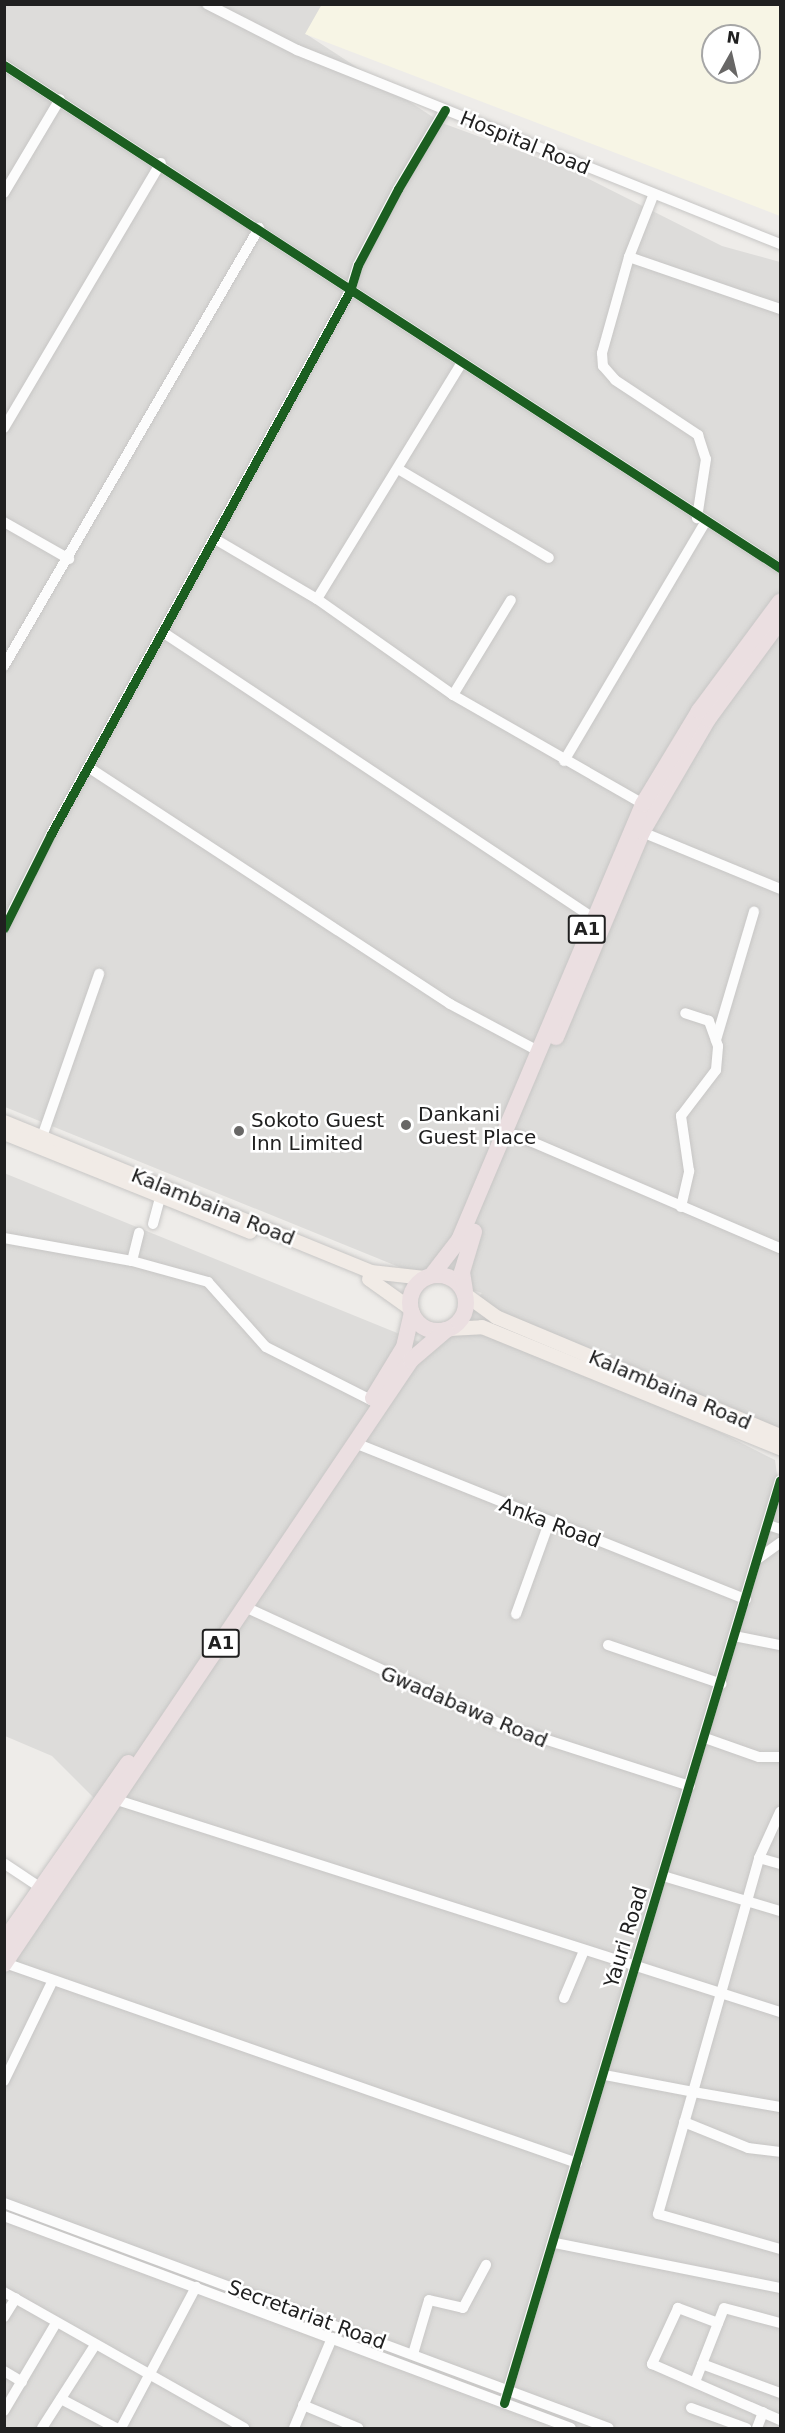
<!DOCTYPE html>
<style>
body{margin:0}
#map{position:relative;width:785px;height:2433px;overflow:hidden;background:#eeece9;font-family:"DejaVu Sans",sans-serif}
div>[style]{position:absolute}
.residential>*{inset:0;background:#dddcda}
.education>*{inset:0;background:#f7f5e5}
.roads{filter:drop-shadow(0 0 2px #c7c6c5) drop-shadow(0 0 2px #c7c6c5)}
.minor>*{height:10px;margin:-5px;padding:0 5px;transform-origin:5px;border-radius:5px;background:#fcfcfc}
.major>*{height:14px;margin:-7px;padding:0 7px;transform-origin:7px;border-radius:7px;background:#f1ebe6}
.highway>*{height:16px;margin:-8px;padding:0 8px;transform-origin:8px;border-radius:8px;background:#ebdfe1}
.highway>.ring{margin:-8px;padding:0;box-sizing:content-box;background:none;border:16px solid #ebdfe1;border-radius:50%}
.cycleway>*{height:9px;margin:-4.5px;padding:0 4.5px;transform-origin:4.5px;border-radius:4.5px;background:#1b5e20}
.dots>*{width:16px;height:16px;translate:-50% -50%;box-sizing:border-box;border:3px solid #fff;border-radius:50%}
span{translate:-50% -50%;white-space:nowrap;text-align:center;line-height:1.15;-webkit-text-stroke:5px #fff;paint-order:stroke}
.shield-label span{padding:2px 4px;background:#fff;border:2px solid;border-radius:4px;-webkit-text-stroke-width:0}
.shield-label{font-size:18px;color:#202020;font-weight:700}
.street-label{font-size:20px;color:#202020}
.poi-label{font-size:20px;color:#202020}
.left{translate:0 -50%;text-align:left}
.frame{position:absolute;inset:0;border:6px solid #202020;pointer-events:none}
.north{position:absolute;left:701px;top:24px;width:60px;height:60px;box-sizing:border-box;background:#fff;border:2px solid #a6a6a6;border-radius:50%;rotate:8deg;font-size:16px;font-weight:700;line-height:24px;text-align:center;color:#202020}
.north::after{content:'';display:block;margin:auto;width:21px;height:27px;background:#686766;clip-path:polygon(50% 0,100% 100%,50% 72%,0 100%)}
</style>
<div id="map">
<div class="residential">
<i style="clip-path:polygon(5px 5px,322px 5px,306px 34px,442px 123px,569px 169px,722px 246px,780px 262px,780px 1434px,541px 1341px,775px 1460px,780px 1497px,780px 2428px,5px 2428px,5px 1971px,113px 1817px,52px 1756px,5px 1736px,4px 1173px,434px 1348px,482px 1293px,404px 1269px,5px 1107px)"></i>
</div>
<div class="education">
<i style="clip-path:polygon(evenodd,322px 4px,780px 5px,780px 216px,305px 34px,322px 4px,713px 36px,749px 36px,749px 72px,713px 72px,713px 36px)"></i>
</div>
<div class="roads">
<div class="minor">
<i style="left:207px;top:4px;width:101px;rotate:27.1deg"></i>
<i style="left:297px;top:50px;width:521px;rotate:21.88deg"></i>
<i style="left:4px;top:65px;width:925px;rotate:32.95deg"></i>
<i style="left:4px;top:193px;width:109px;rotate:-59.2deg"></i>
<i style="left:653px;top:196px;width:66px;rotate:111.5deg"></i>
<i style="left:629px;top:257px;width:100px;rotate:105.7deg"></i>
<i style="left:602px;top:353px;width:13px;rotate:86deg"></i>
<i style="left:603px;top:366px;width:18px;rotate:49deg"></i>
<i style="left:615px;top:380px;width:100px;rotate:33.5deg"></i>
<i style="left:698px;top:435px;width:25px;rotate:72deg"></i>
<i style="left:706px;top:459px;width:60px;rotate:98.7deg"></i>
<i style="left:629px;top:257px;width:160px;rotate:19deg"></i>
<i style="left:4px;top:428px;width:308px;rotate:-59.4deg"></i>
<i style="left:398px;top:469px;width:175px;rotate:30.5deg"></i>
<i style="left:4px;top:522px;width:75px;rotate:29.6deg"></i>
<i style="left:215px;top:539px;width:118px;rotate:30.5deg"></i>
<i style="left:317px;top:599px;width:166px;rotate:35.2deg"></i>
<i style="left:453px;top:695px;width:219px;rotate:29.8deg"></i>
<i style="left:317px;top:599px;width:276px;rotate:-58.5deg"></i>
<i style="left:164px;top:633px;width:514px;rotate:33.57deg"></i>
<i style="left:4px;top:666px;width:507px;rotate:-59.79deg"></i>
<i style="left:453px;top:695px;width:111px;rotate:-58.6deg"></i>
<i style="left:564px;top:761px;width:277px;rotate:-59.4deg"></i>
<i style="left:88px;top:767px;width:433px;rotate:33.2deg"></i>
<i style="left:450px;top:1004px;width:100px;rotate:28.1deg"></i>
<i style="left:642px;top:832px;width:149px;rotate:22.4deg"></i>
<i style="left:4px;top:928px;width:105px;rotate:-63.4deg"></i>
<i style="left:51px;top:834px;width:620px;rotate:-61.16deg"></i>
<i style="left:350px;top:291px;width:27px;rotate:-73deg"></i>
<i style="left:358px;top:265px;width:86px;rotate:-62.2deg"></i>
<i style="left:398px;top:189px;width:92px;rotate:-59.3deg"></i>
<i style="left:716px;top:1040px;width:134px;rotate:-73.5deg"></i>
<i style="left:516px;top:1135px;width:287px;rotate:23.2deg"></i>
<i style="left:42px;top:1137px;width:173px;rotate:-70.7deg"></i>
<i style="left:681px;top:1207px;width:37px;rotate:-77deg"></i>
<i style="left:689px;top:1171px;width:56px;rotate:-98.3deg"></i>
<i style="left:681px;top:1116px;width:58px;rotate:-52.7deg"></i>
<i style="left:716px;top:1070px;width:24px;rotate:-85deg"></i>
<i style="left:718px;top:1046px;width:27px;rotate:-110deg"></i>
<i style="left:709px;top:1021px;width:25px;rotate:-162deg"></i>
<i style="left:153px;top:1224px;width:28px;rotate:-75deg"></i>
<i style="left:4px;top:1238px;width:130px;rotate:10.2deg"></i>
<i style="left:132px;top:1261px;width:79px;rotate:15.4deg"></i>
<i style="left:208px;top:1282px;width:87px;rotate:48.3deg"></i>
<i style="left:266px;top:1347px;width:118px;rotate:26.8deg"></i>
<i style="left:132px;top:1261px;width:29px;rotate:-76deg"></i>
<i style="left:355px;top:1443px;width:421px;rotate:21.8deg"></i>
<i style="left:768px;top:1525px;width:13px;rotate:18deg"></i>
<i style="left:759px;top:1558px;width:26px;rotate:-36deg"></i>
<i style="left:245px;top:1607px;width:288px;rotate:24.6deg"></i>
<i style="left:507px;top:1727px;width:192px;rotate:17.9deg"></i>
<i style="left:516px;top:1614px;width:97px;rotate:-70.1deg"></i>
<i style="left:734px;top:1636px;width:47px;rotate:11.1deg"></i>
<i style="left:608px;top:1645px;width:120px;rotate:18.9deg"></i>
<i style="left:705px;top:1738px;width:57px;rotate:19.4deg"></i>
<i style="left:759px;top:1757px;width:21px"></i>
<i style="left:117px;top:1800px;width:696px;rotate:17.73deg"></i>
<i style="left:759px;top:1858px;width:22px;rotate:16deg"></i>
<i style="left:5px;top:1864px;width:43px;rotate:33.7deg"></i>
<i style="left:663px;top:1876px;width:122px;rotate:16.7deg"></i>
<i style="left:5px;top:1963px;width:606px;rotate:19.27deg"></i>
<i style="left:564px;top:1998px;width:49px;rotate:-67.1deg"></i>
<i style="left:605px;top:2075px;width:90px;rotate:10.9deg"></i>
<i style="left:693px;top:2092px;width:243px;rotate:-74.2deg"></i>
<i style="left:759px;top:1858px;width:51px;rotate:-65.5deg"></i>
<i style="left:4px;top:2081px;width:110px;rotate:-64.1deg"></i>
<i style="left:780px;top:2107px;width:88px;rotate:-170.2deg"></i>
<i style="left:693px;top:2092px;width:127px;rotate:106deg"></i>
<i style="left:658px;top:2214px;width:127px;rotate:16deg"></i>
<i style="left:684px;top:2122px;width:69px;rotate:22.1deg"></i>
<i style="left:748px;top:2148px;width:32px;rotate:7deg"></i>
<i style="left:4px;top:2203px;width:645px;rotate:20.4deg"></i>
<i style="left:4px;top:2216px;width:605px;rotate:20.5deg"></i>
<i style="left:555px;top:2243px;width:229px;rotate:11.3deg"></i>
<i style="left:4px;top:2292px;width:276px;rotate:29.5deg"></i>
<i style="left:4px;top:2317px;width:22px;rotate:-58deg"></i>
<i style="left:718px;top:2323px;width:43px;rotate:-159.4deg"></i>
<i style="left:678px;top:2308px;width:62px;rotate:114.9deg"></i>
<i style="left:652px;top:2364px;width:140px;rotate:23.6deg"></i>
<i style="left:413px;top:2354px;width:56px;rotate:-73.5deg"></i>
<i style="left:429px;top:2300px;width:35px;rotate:13deg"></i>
<i style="left:463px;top:2308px;width:49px;rotate:-61.9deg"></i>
<i style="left:702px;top:2364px;width:83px;rotate:20.4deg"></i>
<i style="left:4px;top:2371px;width:21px;rotate:31deg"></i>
<i style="left:695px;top:2382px;width:79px;rotate:-68.6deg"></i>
<i style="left:724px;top:2308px;width:58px;rotate:15deg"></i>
<i style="left:61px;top:2399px;width:62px;rotate:27.8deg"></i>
<i style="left:504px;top:2403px;width:963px;rotate:-73.35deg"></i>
<i style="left:303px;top:2405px;width:60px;rotate:22.7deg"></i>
<i style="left:691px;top:2408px;width:59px;rotate:20deg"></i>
<i style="left:4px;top:2411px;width:102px;rotate:-59.4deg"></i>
<i style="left:42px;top:2428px;width:98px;rotate:-57.4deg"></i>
<i style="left:121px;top:2428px;width:160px;rotate:-62deg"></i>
<i style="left:294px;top:2428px;width:98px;rotate:-67.1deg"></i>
<i style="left:757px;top:2428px;width:17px;rotate:-69deg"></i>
</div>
<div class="major">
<i style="left:4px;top:1122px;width:396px;rotate:22.2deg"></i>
<i style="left:371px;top:1272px;width:54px;rotate:6.3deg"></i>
<i style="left:4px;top:1133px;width:265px;rotate:21.9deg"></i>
<i style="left:369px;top:1279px;width:52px;rotate:35.5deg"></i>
<i style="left:466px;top:1295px;width:37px;rotate:36deg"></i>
<i style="left:496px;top:1317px;width:308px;rotate:22.7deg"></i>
<i style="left:449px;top:1329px;width:33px;rotate:-3deg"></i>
<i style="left:482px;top:1327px;width:322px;rotate:22.1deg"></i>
</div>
<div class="highway">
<i style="left:556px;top:1037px;width:222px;rotate:-67.2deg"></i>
<i style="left:642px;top:832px;width:131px;rotate:-59.7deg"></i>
<i style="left:708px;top:719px;width:122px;rotate:-53.7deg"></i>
<i class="ring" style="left:410px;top:1275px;width:40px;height:40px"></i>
<i style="left:432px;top:1275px;width:44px;rotate:-52.4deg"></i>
<i style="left:459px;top:1240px;width:473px;rotate:-67.1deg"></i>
<i style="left:643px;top:804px;width:109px;rotate:-58.9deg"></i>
<i style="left:699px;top:711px;width:136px;rotate:-53.4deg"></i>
<i style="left:465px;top:1291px;width:19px;rotate:-99deg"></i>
<i style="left:462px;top:1272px;width:42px;rotate:-73.3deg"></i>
<i style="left:373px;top:1398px;width:60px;rotate:-58.7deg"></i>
<i style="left:404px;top:1347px;width:35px;rotate:-77deg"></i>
<i style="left:4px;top:1941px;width:217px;rotate:-55.1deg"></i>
<i style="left:4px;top:1964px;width:728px;rotate:-56.03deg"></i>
<i style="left:411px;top:1360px;width:46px;rotate:-40.6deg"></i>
</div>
</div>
<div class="cycleway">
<i style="left:4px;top:65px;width:925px;rotate:32.95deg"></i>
<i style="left:4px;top:928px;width:105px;rotate:-63.4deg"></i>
<i style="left:51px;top:834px;width:620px;rotate:-61.16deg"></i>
<i style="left:350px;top:291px;width:27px;rotate:-73deg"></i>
<i style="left:358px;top:265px;width:86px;rotate:-62.2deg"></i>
<i style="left:398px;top:189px;width:92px;rotate:-59.3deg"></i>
<i style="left:504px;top:2403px;width:963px;rotate:-73.35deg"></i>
</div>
<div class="dots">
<i style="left:406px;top:1125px;background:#686766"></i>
<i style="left:239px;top:1131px;background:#686766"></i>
</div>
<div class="shield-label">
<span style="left:587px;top:929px">A1</span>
<span style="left:221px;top:1643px">A1</span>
</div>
<div class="street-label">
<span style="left:525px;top:143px;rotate:22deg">Hospital Road</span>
<span style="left:213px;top:1207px;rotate:22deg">Kalambaina Road</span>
<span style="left:670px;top:1390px;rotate:23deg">Kalambaina Road</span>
<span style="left:550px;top:1523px;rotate:21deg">Anka Road</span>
<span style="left:464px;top:1707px;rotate:23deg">Gwadabawa Road</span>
<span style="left:626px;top:1937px;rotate:-73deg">Yauri Road</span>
<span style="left:307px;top:2315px;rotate:20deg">Secretariat Road</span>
</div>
<div class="poi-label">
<span class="left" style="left:418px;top:1126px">Dankani<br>Guest Place</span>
<span class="left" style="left:251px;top:1132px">Sokoto Guest<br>Inn Limited</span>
</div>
<div class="frame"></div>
<div class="north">N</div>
</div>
